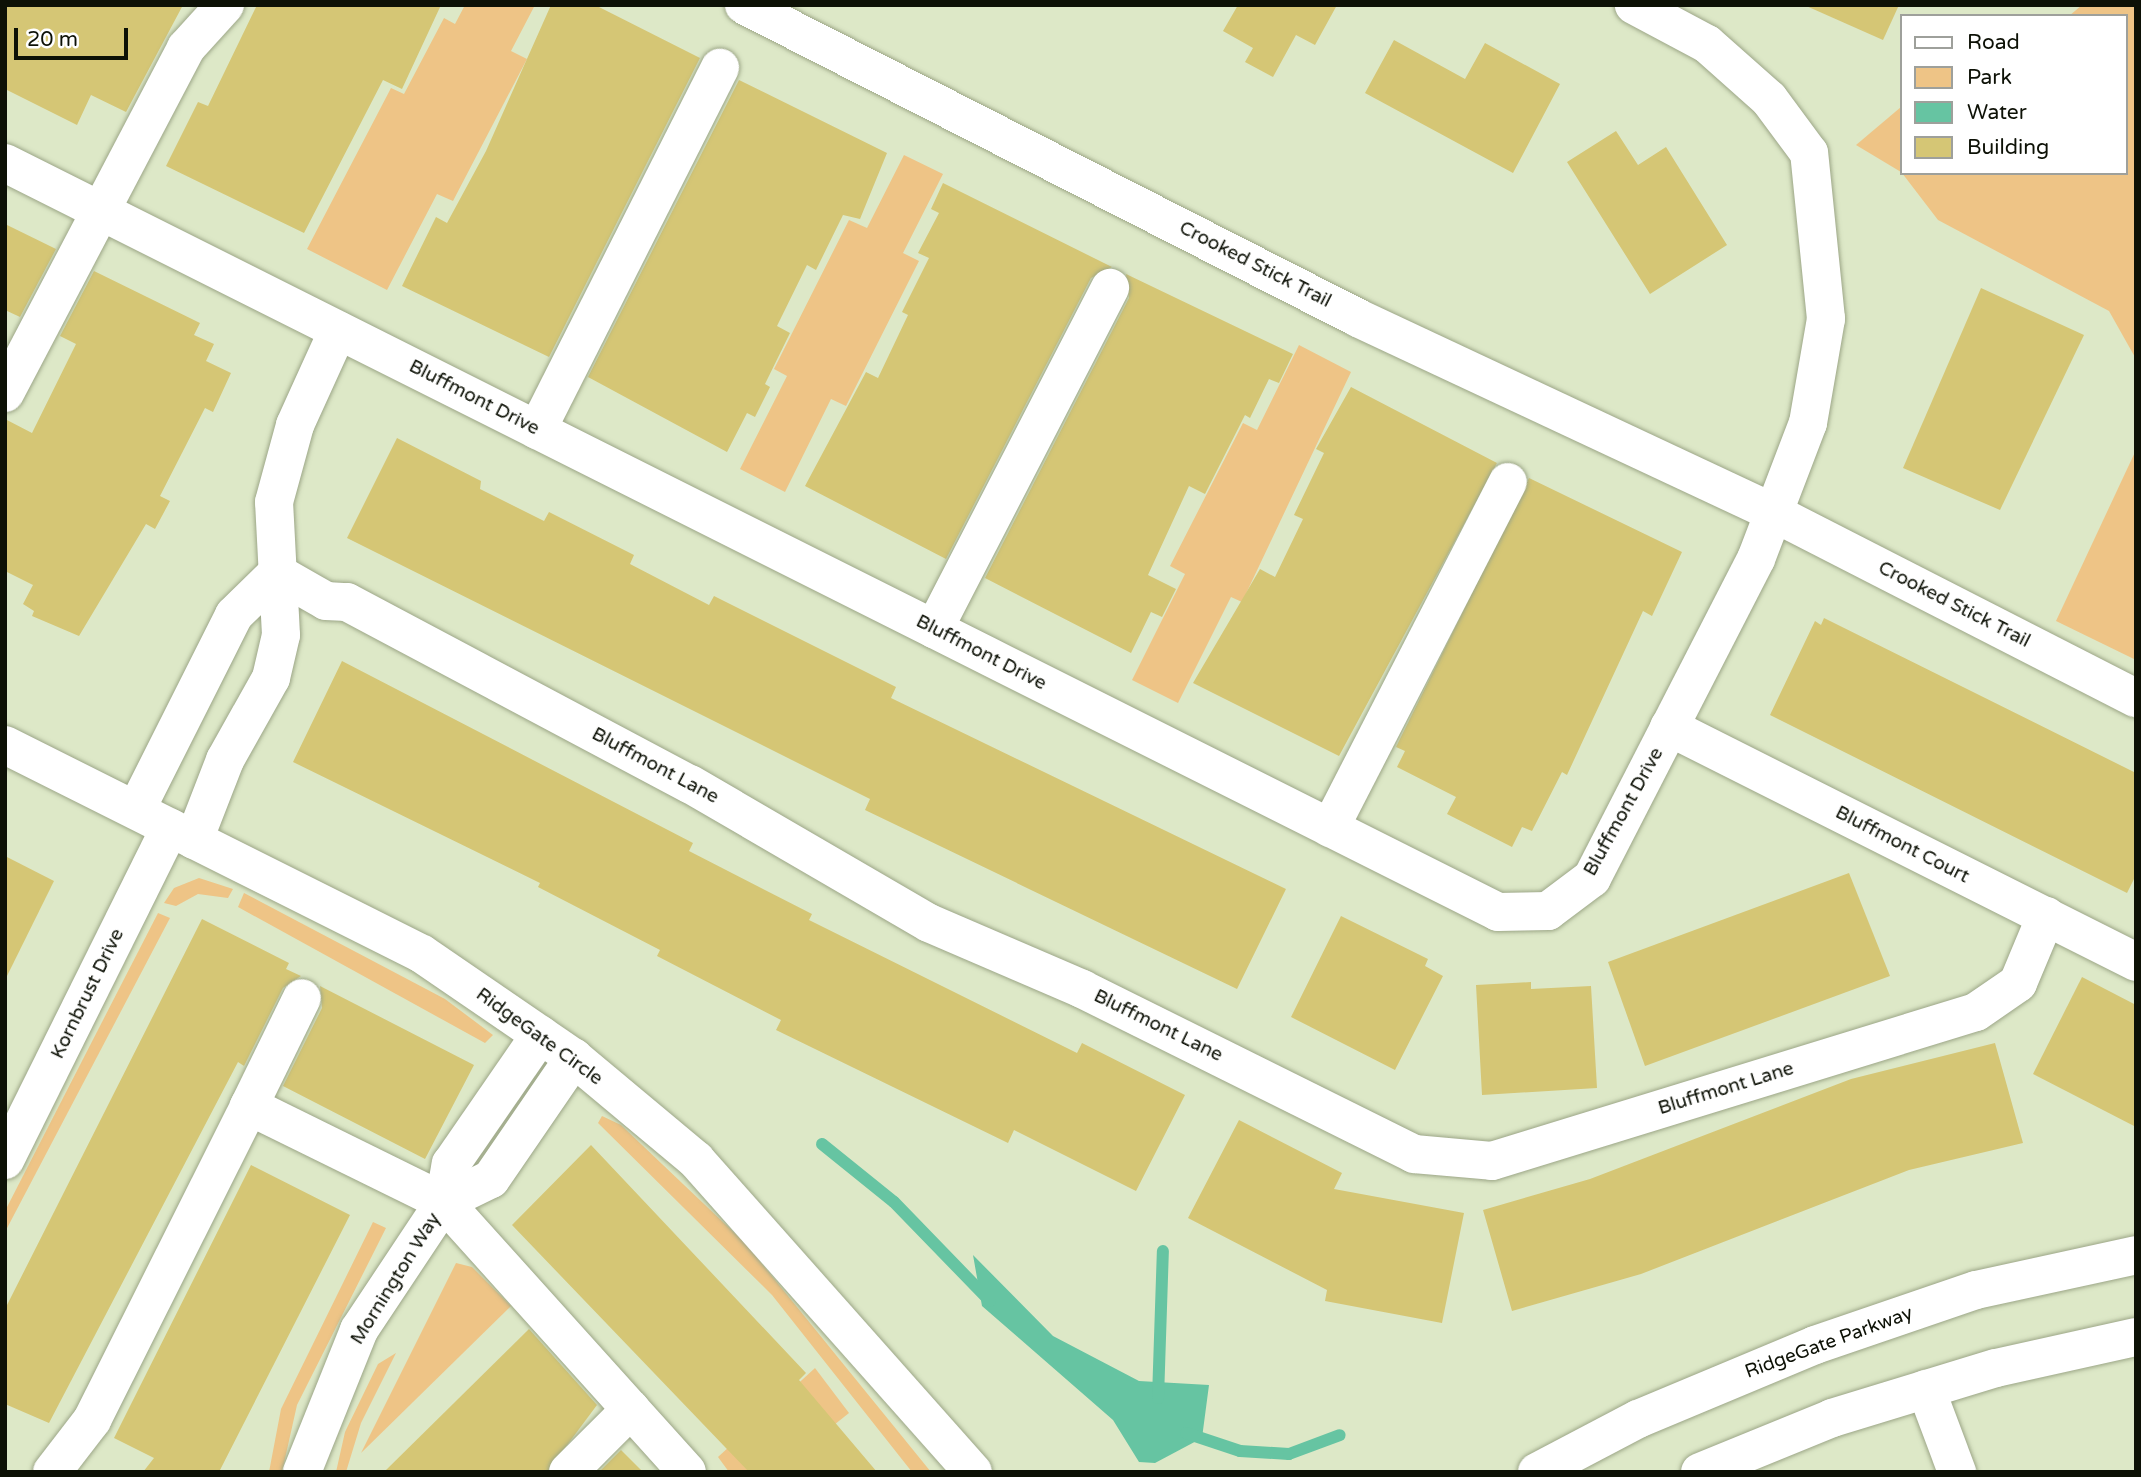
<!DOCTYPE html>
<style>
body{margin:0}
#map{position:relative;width:2141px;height:1477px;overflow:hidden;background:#dde8c7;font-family:"Varela Round",sans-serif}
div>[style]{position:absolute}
.green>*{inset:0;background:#eec486}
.water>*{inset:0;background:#66c4a2}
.stream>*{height:12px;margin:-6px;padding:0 6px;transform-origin:6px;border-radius:6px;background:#66c4a2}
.building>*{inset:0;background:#d5c675}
.roads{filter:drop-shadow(0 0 2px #9ca687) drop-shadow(0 0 2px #9ca687)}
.minor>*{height:38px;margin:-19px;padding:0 19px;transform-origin:19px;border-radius:19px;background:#fff}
.secondary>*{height:38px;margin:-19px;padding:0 19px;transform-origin:19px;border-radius:19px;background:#fff}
span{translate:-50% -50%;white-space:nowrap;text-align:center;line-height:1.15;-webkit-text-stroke:5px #fff;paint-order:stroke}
.street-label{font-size:19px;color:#0d1106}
.frame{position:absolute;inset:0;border:7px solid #0d1106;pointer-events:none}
.legend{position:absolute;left:1900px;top:14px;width:228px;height:161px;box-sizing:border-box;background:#fff;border:2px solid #9ea09b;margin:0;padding:9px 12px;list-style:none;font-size:21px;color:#0d1106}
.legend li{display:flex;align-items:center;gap:14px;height:35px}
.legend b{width:35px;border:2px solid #9ea09b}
.scale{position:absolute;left:14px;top:28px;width:114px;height:32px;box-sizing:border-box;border:4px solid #0d1106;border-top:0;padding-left:9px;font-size:21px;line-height:24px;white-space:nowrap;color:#0d1106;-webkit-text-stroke:5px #fff;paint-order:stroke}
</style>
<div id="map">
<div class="green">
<i style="clip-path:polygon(465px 5px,535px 5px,511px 51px,527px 59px,453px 201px,437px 194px,387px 290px,307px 249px,391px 88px,404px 94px,444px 18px,455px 24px)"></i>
<i style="clip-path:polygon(2082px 5px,2136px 5px,2136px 359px,2109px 311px,1938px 220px,1902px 173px,2125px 173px,2125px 16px,2069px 16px)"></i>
<i style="clip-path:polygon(1901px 107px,1901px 172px,1856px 145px)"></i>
<i style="clip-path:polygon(904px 155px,943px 174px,903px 253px,919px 261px,846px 406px,831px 399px,785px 492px,740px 469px,787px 376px,774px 369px,849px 220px,867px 228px)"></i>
<i style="clip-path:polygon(1299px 345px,1351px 372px,1242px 602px,1231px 597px,1178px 703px,1132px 680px,1185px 574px,1170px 566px,1243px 423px,1257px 430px)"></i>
<i style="clip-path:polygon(2136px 450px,2136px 660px,2056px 621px)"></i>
<i style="clip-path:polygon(199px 878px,233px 889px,228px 898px,198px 894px,176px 906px,164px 903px,174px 888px)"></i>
<i style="clip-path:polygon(244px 893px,445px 999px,493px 1035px,485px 1043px,238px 907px)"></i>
<i style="clip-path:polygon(158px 913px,170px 918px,5px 1232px,5px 1211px)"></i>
<i style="clip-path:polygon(602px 1116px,621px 1125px,745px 1243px,931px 1472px,912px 1472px,772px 1295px,598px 1123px)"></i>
<i style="clip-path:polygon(373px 1222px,386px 1228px,297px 1405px,282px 1472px,269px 1472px,281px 1409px)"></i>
<i style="clip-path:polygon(456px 1263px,472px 1267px,511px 1306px,361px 1453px)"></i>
<i style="clip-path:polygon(396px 1353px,361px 1423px,346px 1472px,336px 1472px,345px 1432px,378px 1364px)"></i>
<i style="clip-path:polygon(815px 1368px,849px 1413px,775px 1472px,729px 1472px,718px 1457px)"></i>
</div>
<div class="water">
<i style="clip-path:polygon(973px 1255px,1053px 1336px,1139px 1381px,1209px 1385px,1202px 1438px,1155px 1463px,1139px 1462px,1113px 1420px,982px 1306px)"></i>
</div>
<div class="stream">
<i style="left:822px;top:1144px;width:92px;rotate:38.9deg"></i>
<i style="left:894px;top:1202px;width:138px;rotate:45.9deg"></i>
<i style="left:1158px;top:1398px;width:147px;rotate:-88.1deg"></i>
<i style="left:1186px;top:1433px;width:57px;rotate:18.4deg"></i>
<i style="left:1240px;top:1451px;width:49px;rotate:3.5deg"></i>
<i style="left:1289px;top:1454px;width:54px;rotate:-20.4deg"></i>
</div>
<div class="building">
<i style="clip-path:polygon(5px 5px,183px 5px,126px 112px,91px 95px,77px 125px,5px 89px)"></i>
<i style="clip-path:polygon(257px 5px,441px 5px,402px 89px,383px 80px,304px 233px,166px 166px,198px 102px,208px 106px)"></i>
<i style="clip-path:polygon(551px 5px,595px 5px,700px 58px,549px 357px,402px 286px,436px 217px,447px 223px,486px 151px)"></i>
<i style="clip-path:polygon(1238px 5px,1337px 5px,1315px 45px,1296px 35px,1273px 77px,1245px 62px,1253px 48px,1223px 31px)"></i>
<i style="clip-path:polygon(1804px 5px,1899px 5px,1883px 40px)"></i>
<i style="clip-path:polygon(1394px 40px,1465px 79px,1485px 43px,1560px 84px,1513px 173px,1365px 93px)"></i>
<i style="clip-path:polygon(739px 80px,887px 153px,860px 219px,843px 215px,816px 270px,807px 265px,777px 326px,790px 333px,765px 384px,770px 387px,755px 417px,747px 413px,727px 452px,588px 377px)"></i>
<i style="clip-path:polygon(1616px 131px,1638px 165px,1666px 147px,1727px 245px,1650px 294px,1567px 162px)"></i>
<i style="clip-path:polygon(943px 183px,1112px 267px,1091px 278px,946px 559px,805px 486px,866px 372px,878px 378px,908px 315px,902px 312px,929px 258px,918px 253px,939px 213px,931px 209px)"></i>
<i style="clip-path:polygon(5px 224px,56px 249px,20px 317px,5px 310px)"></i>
<i style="clip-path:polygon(94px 271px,200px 323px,194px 335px,214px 344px,206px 361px,231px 373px,213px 412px,205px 408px,160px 496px,170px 501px,155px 529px,146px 524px,79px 636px,32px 616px,34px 611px,23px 604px,33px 585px,5px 571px,5px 419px,32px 433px,76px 344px,60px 336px)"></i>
<i style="clip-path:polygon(1126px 274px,1293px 354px,1279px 383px,1269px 379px,1250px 418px,1245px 415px,1205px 494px,1189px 486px,1148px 575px,1176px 589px,1162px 617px,1151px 612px,1131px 653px,985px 578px,1129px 298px)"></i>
<i style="clip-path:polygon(1981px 288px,2084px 335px,2000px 510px,1903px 468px)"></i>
<i style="clip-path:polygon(1351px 387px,1497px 463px,1339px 756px,1193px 683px,1260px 569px,1275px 577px,1303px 519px,1294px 515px,1324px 453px,1316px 449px)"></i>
<i style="clip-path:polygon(397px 438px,481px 481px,480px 489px,544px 521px,549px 512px,634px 555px,630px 564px,709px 605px,714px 596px,896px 687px,891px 698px,1286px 889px,1237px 989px,865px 810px,870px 799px,347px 538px)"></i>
<i style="clip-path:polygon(1529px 478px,1682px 552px,1652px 616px,1643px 611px,1567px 775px,1562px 772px,1532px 831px,1522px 827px,1512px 847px,1447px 814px,1456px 797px,1397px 767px,1405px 751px,1396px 747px)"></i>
<i style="clip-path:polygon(1824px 618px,2136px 773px,2136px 875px,2127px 893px,1770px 715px,1815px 621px,1821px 625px)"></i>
<i style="clip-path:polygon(342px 661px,693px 843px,689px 851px,812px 914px,809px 920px,1077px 1053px,1082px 1043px,1185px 1095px,1136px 1191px,1014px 1130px,1008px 1143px,776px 1030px,781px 1020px,657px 956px,660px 950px,538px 887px,540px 883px,293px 762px)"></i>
<i style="clip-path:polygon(5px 856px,54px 881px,5px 980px)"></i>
<i style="clip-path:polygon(1849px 873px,1890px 976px,1645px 1066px,1608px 962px)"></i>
<i style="clip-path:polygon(1341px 916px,1428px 959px,1425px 966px,1443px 976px,1395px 1070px,1291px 1017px)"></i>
<i style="clip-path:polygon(202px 919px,289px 963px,286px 969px,301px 976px,283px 988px,244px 1066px,238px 1062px,49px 1423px,5px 1404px,5px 1309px)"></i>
<i style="clip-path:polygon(2082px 977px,2136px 1005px,2136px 1127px,2033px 1074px)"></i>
<i style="clip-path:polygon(1531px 982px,1531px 989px,1591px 986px,1597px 1088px,1482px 1095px,1476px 985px)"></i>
<i style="clip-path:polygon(320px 986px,474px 1065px,425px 1159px,283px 1086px,322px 1008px)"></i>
<i style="clip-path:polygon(1995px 1043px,2023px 1143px,1909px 1170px,1641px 1274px,1512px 1311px,1483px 1210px,1590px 1179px,1851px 1079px)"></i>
<i style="clip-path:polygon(1239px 1120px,1342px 1173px,1334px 1189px,1464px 1213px,1442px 1323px,1325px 1301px,1327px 1290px,1188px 1218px)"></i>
<i style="clip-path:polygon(591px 1145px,806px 1373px,799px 1380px,877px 1472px,749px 1472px,512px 1225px)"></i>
<i style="clip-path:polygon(251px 1165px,350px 1215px,219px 1472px,143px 1472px,154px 1458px,114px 1438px)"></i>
<i style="clip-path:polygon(529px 1329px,597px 1405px,547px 1472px,384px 1472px)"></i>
<i style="clip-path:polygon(621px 1450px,643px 1472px,599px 1472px)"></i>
</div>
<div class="roads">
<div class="minor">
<i style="left:744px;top:5px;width:689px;rotate:27.01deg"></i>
<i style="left:1358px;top:318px;width:457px;rotate:25.1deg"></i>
<i style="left:1772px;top:512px;width:409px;rotate:27.1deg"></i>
<i style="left:5px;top:163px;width:1670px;rotate:26.64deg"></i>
<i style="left:1498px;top:912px;width:50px;rotate:-1.1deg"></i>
<i style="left:1548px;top:911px;width:55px;rotate:-36.9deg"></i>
<i style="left:1592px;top:878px;width:359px;rotate:-62.8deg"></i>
<i style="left:1756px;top:559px;width:146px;rotate:-69.1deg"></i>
<i style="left:1808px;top:423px;width:106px;rotate:-80.2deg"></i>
<i style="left:1826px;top:319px;width:167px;rotate:-95.8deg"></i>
<i style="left:1809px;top:153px;width:67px;rotate:-126.5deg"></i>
<i style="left:1769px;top:99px;width:83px;rotate:-138.4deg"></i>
<i style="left:1707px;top:44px;width:83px;rotate:-151.9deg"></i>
<i style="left:5px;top:393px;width:390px;rotate:-62.3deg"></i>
<i style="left:186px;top:48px;width:58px;rotate:-47.8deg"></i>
<i style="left:537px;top:430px;width:406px;rotate:-63.2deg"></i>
<i style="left:277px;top:573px;width:56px;rotate:29.7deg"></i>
<i style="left:326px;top:601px;width:21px;rotate:3deg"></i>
<i style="left:347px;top:602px;width:388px;rotate:28deg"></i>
<i style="left:690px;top:784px;width:276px;rotate:30.2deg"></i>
<i style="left:929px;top:923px;width:167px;rotate:23.3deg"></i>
<i style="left:1082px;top:989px;width:371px;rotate:26.4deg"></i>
<i style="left:1414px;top:1154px;width:78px;rotate:5.1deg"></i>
<i style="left:1492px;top:1161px;width:506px;rotate:-17.11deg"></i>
<i style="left:1976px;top:1012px;width:51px;rotate:-34.6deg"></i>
<i style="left:2018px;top:983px;width:73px;rotate:-67.3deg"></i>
<i style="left:934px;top:629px;width:384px;rotate:-62.7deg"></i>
<i style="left:1669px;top:727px;width:523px;rotate:26.71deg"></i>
<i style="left:5px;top:745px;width:466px;rotate:26.6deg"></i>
<i style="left:422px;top:954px;width:184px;rotate:34.4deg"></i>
<i style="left:574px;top:1058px;width:159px;rotate:39.9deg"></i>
<i style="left:696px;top:1160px;width:417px;rotate:48.4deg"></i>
<i style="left:136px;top:810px;width:218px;rotate:-63.3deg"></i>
<i style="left:234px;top:615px;width:60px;rotate:-44.3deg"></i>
<i style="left:1330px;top:828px;width:389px;rotate:-62.8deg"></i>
<i style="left:194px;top:840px;width:86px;rotate:-68.8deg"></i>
<i style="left:225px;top:760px;width:94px;rotate:-60.7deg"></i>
<i style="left:271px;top:678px;width:44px;rotate:-76.9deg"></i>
<i style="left:281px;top:635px;width:133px;rotate:-93deg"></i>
<i style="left:274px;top:502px;width:80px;rotate:-74.7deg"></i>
<i style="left:295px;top:425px;width:104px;rotate:-65.6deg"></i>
<i style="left:249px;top:1106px;width:120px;rotate:-63.9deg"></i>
<i style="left:5px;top:1160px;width:371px;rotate:-63.6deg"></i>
<i style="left:444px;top:1202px;width:52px;rotate:-26.1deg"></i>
<i style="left:491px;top:1179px;width:147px;rotate:-55.6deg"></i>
<i style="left:1926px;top:1389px;width:89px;rotate:69.5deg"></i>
<i style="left:52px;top:1472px;width:66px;rotate:-52.4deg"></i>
<i style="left:92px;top:1420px;width:351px;rotate:-63.4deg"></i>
<i style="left:249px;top:1106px;width:217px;rotate:26.2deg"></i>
<i style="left:444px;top:1202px;width:363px;rotate:48deg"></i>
<i style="left:302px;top:1472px;width:153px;rotate:-68.1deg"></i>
<i style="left:359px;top:1330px;width:154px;rotate:-56.4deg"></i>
<i style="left:444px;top:1202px;width:39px;rotate:-80deg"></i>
<i style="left:451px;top:1164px;width:157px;rotate:-55.4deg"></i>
<i style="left:568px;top:1472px;width:89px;rotate:-45deg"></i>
</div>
<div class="secondary">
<i style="left:1537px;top:1472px;width:114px;rotate:-27.7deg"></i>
<i style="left:1638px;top:1419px;width:192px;rotate:-22.7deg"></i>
<i style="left:1815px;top:1345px;width:170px;rotate:-18.9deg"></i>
<i style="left:1976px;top:1290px;width:164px;rotate:-12.3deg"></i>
<i style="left:1700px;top:1472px;width:143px;rotate:-22.2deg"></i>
<i style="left:1832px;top:1418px;width:171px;rotate:-17deg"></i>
<i style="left:1996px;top:1368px;width:143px;rotate:-12.5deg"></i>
</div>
</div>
<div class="street-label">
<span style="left:1255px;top:265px;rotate:27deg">Crooked Stick Trail</span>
<span style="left:474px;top:398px;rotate:27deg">Bluffmont Drive</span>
<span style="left:1954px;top:605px;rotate:27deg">Crooked Stick Trail</span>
<span style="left:981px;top:653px;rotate:27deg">Bluffmont Drive</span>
<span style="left:655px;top:766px;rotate:28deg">Bluffmont Lane</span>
<span style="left:1624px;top:812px;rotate:-61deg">Bluffmont Drive</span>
<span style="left:1902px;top:845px;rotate:27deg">Bluffmont Court</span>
<span style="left:88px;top:994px;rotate:-64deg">Kornbrust Drive</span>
<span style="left:1158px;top:1026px;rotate:26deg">Bluffmont Lane</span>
<span style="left:539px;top:1037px;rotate:36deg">RidgeGate Circle</span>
<span style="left:1726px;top:1089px;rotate:-17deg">Bluffmont Lane</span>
<span style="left:396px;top:1279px;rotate:-58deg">Mornington Way</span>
<span style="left:1829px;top:1343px;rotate:-20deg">RidgeGate Parkway</span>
</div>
<div class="frame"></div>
<ul class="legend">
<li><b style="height:9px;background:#fff"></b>Road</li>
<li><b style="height:19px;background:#eec486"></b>Park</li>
<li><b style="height:19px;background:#66c4a2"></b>Water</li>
<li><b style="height:19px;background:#d5c675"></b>Building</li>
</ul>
<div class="scale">20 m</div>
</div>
